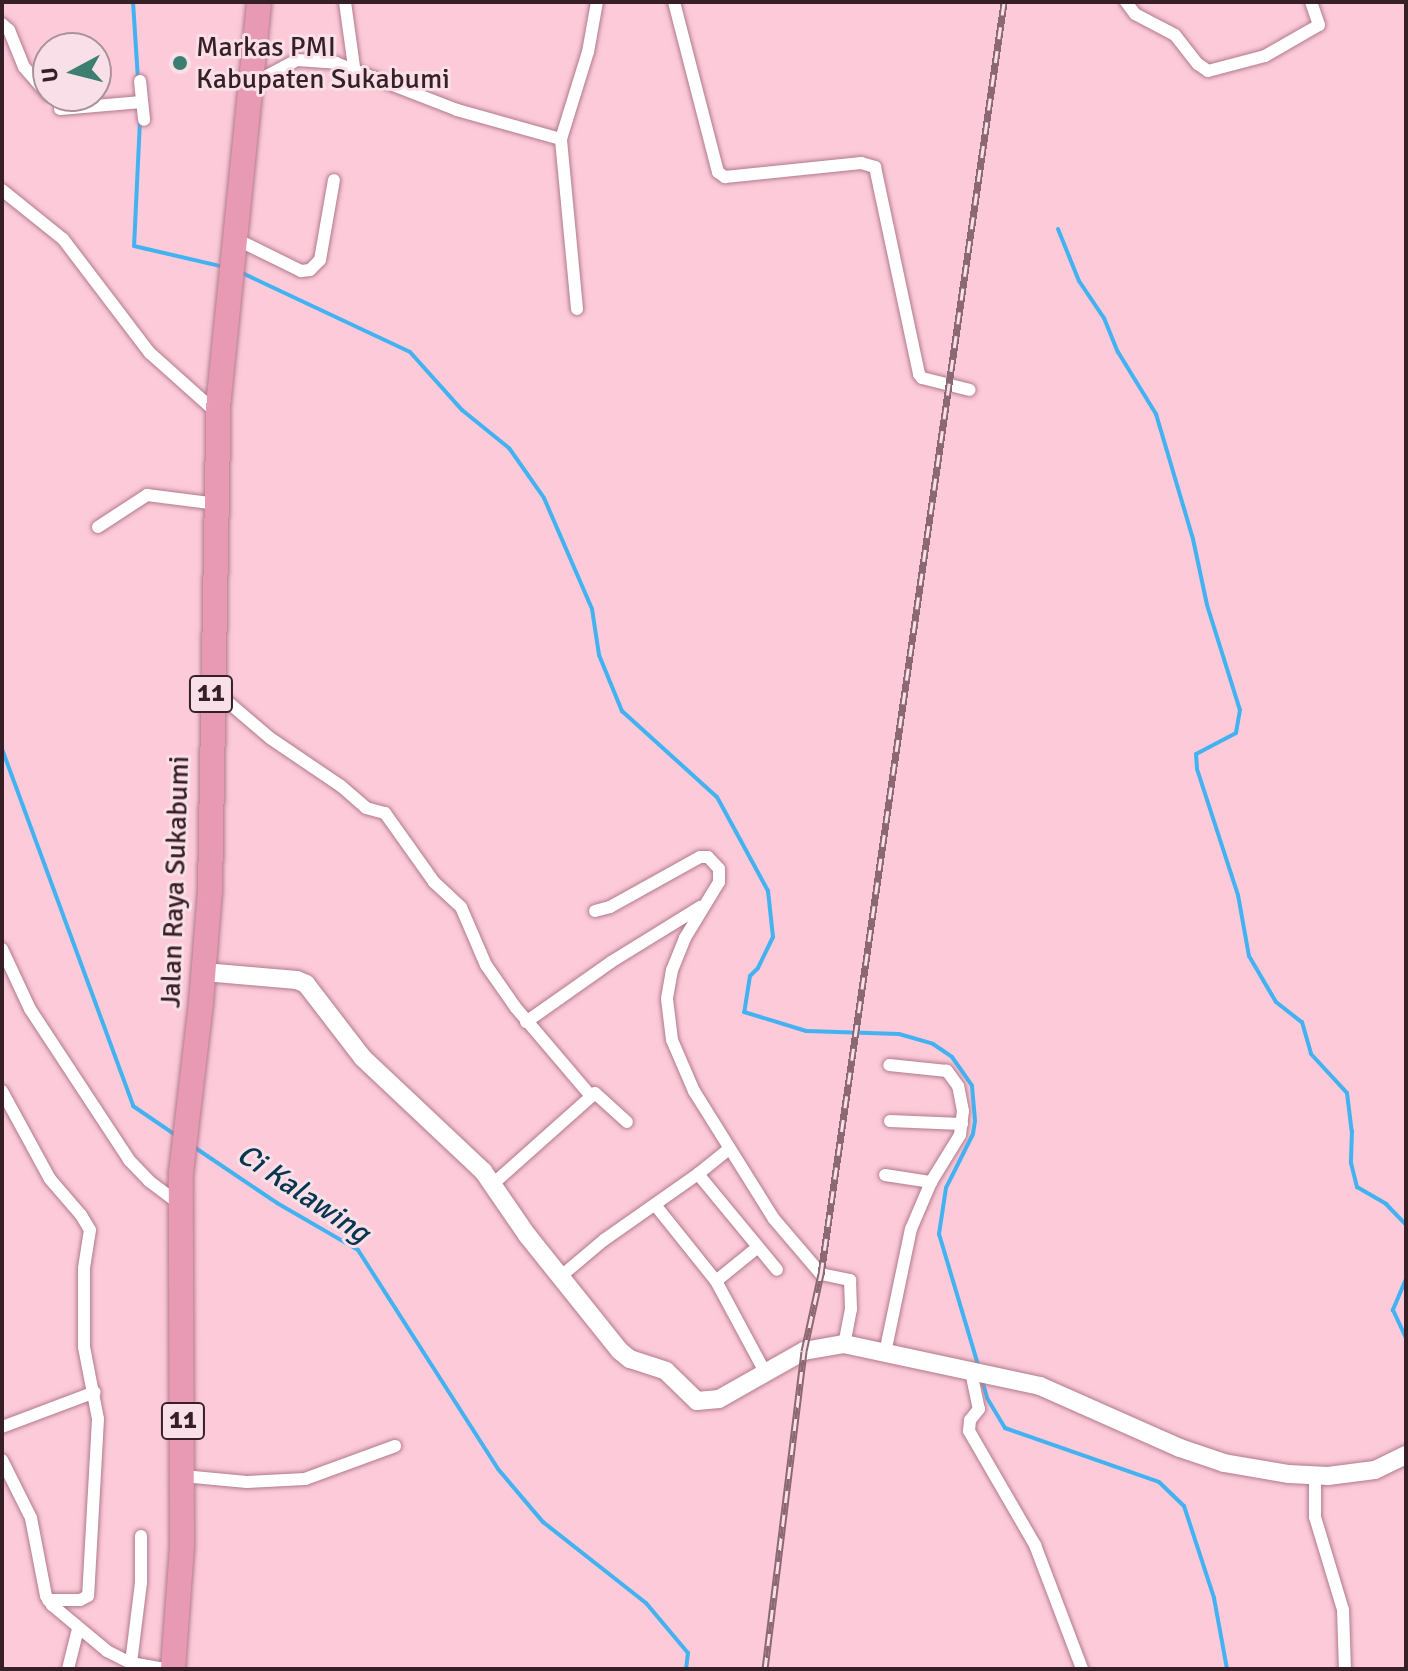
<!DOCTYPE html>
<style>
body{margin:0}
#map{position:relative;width:1408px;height:1671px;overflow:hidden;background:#fccad9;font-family:Signika,sans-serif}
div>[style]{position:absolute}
.stream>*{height:4px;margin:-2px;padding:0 2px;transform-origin:2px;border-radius:2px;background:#43b2f1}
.roads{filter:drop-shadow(0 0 2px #b17a8c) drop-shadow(0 0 2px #b17a8c)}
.street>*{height:12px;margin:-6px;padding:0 6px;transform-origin:6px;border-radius:6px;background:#fff}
.secondary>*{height:18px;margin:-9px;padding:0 9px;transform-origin:9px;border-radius:9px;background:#fff}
.highway>*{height:24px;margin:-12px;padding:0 12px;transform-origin:12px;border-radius:12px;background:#e89ab4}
.rail>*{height:7px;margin-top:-3.5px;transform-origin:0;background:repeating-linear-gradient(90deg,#f9dfe7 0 12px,#8b6873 0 24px);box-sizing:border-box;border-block:2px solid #8b6873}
.dots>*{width:22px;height:22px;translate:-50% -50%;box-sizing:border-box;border:4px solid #f9dfe7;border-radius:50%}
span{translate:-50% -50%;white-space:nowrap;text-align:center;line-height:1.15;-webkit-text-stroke:6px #f9dfe7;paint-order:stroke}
.shield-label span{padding:2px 6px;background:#f9dfe7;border:2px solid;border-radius:6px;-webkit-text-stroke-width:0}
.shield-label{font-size:26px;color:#361f27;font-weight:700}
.poi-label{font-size:28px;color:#361f27}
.left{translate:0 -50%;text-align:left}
.street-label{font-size:28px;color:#361f27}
.water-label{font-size:30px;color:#05354f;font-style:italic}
.frame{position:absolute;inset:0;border:4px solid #361f27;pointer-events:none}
.north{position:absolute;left:32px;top:32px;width:80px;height:80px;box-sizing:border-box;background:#f9dfe7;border:2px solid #ab929a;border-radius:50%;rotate:263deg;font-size:22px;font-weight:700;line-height:32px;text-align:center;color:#361f27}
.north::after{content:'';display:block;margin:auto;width:28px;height:36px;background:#3c7f71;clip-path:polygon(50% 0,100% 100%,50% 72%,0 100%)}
</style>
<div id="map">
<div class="stream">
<i style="left:133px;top:2px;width:77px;rotate:86.3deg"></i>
<i style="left:140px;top:120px;width:126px;rotate:92.7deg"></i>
<i style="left:134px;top:246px;width:92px;rotate:13.1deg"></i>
<i style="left:1058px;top:229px;width:56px;rotate:68deg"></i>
<i style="left:1079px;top:281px;width:45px;rotate:56deg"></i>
<i style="left:1104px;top:318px;width:37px;rotate:68deg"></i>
<i style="left:1118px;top:352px;width:73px;rotate:58.5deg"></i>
<i style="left:1156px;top:414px;width:130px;rotate:73.5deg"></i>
<i style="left:1193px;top:539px;width:67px;rotate:78deg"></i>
<i style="left:1207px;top:605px;width:110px;rotate:72.6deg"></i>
<i style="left:1240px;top:710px;width:23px;rotate:100deg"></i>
<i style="left:1236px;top:733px;width:45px;rotate:152.3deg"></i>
<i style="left:1196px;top:754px;width:15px;rotate:86deg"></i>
<i style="left:1197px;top:769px;width:133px;rotate:72deg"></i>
<i style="left:1238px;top:895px;width:62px;rotate:79.8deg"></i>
<i style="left:1249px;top:956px;width:53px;rotate:59.6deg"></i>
<i style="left:1276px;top:1002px;width:33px;rotate:38deg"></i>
<i style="left:1302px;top:1022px;width:33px;rotate:74deg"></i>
<i style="left:1311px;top:1054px;width:53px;rotate:47.3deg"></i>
<i style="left:1347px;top:1093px;width:38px;rotate:83deg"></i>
<i style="left:1352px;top:1131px;width:32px;rotate:92deg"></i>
<i style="left:1351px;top:1163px;width:25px;rotate:76deg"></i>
<i style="left:1357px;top:1187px;width:34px;rotate:30deg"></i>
<i style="left:1386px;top:1204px;width:29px;rotate:46deg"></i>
<i style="left:240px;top:272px;width:188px;rotate:25.2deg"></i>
<i style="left:410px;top:352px;width:78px;rotate:48.1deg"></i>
<i style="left:462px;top:410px;width:60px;rotate:39deg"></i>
<i style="left:509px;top:448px;width:61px;rotate:55deg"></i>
<i style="left:544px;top:498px;width:121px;rotate:66.6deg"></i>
<i style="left:592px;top:609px;width:47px;rotate:81.3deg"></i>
<i style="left:599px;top:655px;width:61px;rotate:67.7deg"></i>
<i style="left:622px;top:711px;width:128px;rotate:42.2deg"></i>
<i style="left:717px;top:797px;width:107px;rotate:61.5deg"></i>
<i style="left:768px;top:891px;width:46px;rotate:83.8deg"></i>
<i style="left:773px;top:937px;width:34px;rotate:116deg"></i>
<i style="left:758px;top:968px;width:11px;rotate:135deg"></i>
<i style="left:750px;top:976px;width:36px;rotate:99deg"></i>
<i style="left:744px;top:1012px;width:65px;rotate:17deg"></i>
<i style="left:806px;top:1031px;width:93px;rotate:1.8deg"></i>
<i style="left:899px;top:1034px;width:35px;rotate:16deg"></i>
<i style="left:933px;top:1044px;width:23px;rotate:34deg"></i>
<i style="left:952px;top:1057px;width:35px;rotate:55deg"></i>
<i style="left:972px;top:1086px;width:35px;rotate:85deg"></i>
<i style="left:975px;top:1121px;width:13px;rotate:99deg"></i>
<i style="left:973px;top:1134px;width:60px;rotate:116.6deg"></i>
<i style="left:946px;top:1188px;width:47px;rotate:98.7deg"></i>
<i style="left:939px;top:1234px;width:140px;rotate:73.4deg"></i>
<i style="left:2px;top:749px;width:380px;rotate:69.8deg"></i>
<i style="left:133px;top:1106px;width:53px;rotate:34.3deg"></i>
<i style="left:194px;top:1147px;width:100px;rotate:34deg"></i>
<i style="left:277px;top:1203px;width:94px;rotate:30.1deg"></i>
<i style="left:358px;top:1250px;width:260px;rotate:57.4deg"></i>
<i style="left:498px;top:1469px;width:70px;rotate:49.7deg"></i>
<i style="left:543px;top:1522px;width:131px;rotate:38.2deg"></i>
<i style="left:646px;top:1603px;width:65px;rotate:50deg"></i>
<i style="left:688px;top:1653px;width:16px;rotate:97deg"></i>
<i style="left:1406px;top:1279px;width:34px;rotate:113deg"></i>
<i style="left:1393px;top:1310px;width:31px;rotate:65deg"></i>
<i style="left:982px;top:1380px;width:19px;rotate:74deg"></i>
<i style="left:987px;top:1398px;width:35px;rotate:59deg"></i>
<i style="left:1005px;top:1428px;width:163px;rotate:19.3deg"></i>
<i style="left:1159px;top:1482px;width:35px;rotate:44deg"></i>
<i style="left:1184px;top:1506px;width:97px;rotate:71.9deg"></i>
<i style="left:1214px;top:1598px;width:72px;rotate:79.6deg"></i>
</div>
<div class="roads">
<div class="street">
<i style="left:345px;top:2px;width:66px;rotate:82.1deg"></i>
<i style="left:674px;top:2px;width:176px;rotate:75.5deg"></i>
<i style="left:718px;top:172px;width:9px;rotate:36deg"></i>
<i style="left:725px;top:177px;width:137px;rotate:-5.9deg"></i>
<i style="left:861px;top:163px;width:15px;rotate:16deg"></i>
<i style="left:875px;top:167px;width:212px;rotate:78deg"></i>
<i style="left:919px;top:374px;width:5px;rotate:53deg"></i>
<i style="left:922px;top:378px;width:49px;rotate:14deg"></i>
<i style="left:1126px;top:2px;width:15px;rotate:53deg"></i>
<i style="left:1135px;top:14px;width:45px;rotate:27.7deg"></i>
<i style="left:1175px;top:35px;width:37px;rotate:52deg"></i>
<i style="left:1198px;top:64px;width:12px;rotate:35deg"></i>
<i style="left:1208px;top:71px;width:59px;rotate:-14.7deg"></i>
<i style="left:1265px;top:56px;width:62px;rotate:-29.9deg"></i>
<i style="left:1319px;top:25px;width:24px;rotate:-109deg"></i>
<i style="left:2px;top:24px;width:9px;rotate:41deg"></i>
<i style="left:9px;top:30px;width:40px;rotate:68deg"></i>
<i style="left:24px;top:67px;width:37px;rotate:49deg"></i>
<i style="left:140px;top:81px;width:39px;rotate:84deg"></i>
<i style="left:251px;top:81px;width:10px;rotate:-11deg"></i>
<i style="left:261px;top:79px;width:41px;rotate:-27.8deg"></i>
<i style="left:297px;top:60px;width:39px;rotate:4deg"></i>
<i style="left:336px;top:63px;width:130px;rotate:21.2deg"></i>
<i style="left:457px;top:110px;width:108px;rotate:15.6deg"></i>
<i style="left:60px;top:109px;width:82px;rotate:-4.9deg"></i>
<i style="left:2px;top:190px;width:78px;rotate:38.8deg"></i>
<i style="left:63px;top:239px;width:143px;rotate:52.7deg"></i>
<i style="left:150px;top:353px;width:90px;rotate:41.8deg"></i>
<i style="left:234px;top:238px;width:75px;rotate:26.2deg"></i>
<i style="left:301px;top:271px;width:9px;rotate:-6deg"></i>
<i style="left:310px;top:270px;width:14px;rotate:-45deg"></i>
<i style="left:320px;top:260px;width:81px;rotate:-80.1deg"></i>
<i style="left:577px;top:309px;width:171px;rotate:-95.4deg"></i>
<i style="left:561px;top:139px;width:91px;rotate:-72.8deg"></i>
<i style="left:588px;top:52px;width:51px;rotate:-79.8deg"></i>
<i style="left:98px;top:527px;width:59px;rotate:-33.1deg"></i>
<i style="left:147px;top:495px;width:71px;rotate:7.3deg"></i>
<i style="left:215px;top:691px;width:72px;rotate:40.5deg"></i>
<i style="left:270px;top:738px;width:86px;rotate:34.1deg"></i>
<i style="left:341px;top:786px;width:33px;rotate:41deg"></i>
<i style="left:366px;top:808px;width:20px;rotate:15deg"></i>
<i style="left:385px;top:813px;width:85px;rotate:54.6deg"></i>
<i style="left:434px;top:882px;width:37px;rotate:43deg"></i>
<i style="left:461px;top:907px;width:63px;rotate:66.7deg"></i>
<i style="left:486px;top:965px;width:52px;rotate:55.1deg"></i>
<i style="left:516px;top:1008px;width:114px;rotate:49.6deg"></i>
<i style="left:595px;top:911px;width:16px;rotate:-15deg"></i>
<i style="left:610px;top:907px;width:103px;rotate:-29.1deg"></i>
<i style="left:700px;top:857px;width:8px"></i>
<i style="left:708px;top:857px;width:16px;rotate:47deg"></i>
<i style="left:719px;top:869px;width:13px;rotate:90deg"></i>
<i style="left:719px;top:882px;width:66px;rotate:121.3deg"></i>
<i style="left:685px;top:938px;width:35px;rotate:112deg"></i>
<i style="left:672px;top:970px;width:29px;rotate:100deg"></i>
<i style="left:667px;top:999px;width:41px;rotate:83deg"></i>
<i style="left:672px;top:1040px;width:56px;rotate:66.7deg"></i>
<i style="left:694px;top:1091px;width:151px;rotate:58deg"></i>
<i style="left:774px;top:1219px;width:72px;rotate:49.5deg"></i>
<i style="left:821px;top:1274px;width:30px;rotate:12deg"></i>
<i style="left:850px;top:1280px;width:29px;rotate:88deg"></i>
<i style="left:851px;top:1309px;width:36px;rotate:101deg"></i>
<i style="left:2px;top:949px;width:66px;rotate:65deg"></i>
<i style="left:30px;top:1009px;width:181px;rotate:56.7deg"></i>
<i style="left:129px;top:1160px;width:29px;rotate:46deg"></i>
<i style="left:149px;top:1181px;width:40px;rotate:37deg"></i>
<i style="left:526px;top:1022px;width:104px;rotate:-35.2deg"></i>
<i style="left:611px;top:962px;width:105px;rotate:-31.7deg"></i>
<i style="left:2px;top:1091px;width:100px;rotate:61.4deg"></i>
<i style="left:50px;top:1179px;width:48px;rotate:49.3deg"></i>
<i style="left:81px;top:1215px;width:17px;rotate:59deg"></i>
<i style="left:90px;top:1230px;width:39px;rotate:99deg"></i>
<i style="left:84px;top:1269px;width:78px;rotate:90deg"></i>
<i style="left:84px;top:1347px;width:73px;rotate:79deg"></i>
<i style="left:98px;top:1419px;width:177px;rotate:93.2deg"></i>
<i style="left:88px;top:1596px;width:9px;rotate:153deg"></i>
<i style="left:80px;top:1600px;width:32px;rotate:180deg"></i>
<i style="left:890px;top:1121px;width:72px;rotate:2.4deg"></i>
<i style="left:698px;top:1174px;width:40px;rotate:-39deg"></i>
<i style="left:885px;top:1175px;width:47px;rotate:8.7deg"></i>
<i style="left:494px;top:1183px;width:135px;rotate:-41.7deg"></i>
<i style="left:595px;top:1093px;width:43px;rotate:42.2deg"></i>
<i style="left:656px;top:1206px;width:96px;rotate:51.3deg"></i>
<i style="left:716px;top:1281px;width:54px;rotate:-39deg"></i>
<i style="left:560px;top:1277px;width:57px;rotate:-40.1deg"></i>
<i style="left:604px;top:1240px;width:115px;rotate:-35.1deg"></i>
<i style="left:698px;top:1174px;width:124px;rotate:50.5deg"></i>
<i style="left:716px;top:1281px;width:103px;rotate:61.7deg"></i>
<i style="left:885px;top:1353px;width:127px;rotate:-78.2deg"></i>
<i style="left:911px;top:1229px;width:51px;rotate:-66.9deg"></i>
<i style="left:931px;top:1182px;width:55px;rotate:-58.3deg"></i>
<i style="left:960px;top:1135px;width:24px;rotate:-83deg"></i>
<i style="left:963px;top:1111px;width:25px;rotate:-101deg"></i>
<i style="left:958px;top:1086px;width:19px;rotate:-126deg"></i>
<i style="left:947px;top:1071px;width:58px;rotate:-174.1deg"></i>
<i style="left:971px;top:1372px;width:38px;rotate:78deg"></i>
<i style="left:979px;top:1409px;width:14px;rotate:129deg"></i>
<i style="left:970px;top:1420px;width:11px;rotate:95deg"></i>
<i style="left:969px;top:1431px;width:132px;rotate:59.9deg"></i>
<i style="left:1035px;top:1545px;width:133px;rotate:69.2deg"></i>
<i style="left:2px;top:1427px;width:99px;rotate:-20.6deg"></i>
<i style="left:2px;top:1460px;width:65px;rotate:63.4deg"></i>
<i style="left:31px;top:1518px;width:79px;rotate:79.1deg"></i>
<i style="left:46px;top:1596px;width:11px;rotate:56deg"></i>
<i style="left:52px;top:1605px;width:72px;rotate:39.9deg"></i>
<i style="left:107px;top:1651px;width:27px;rotate:27deg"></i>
<i style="left:131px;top:1663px;width:34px;rotate:10deg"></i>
<i style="left:183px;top:1476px;width:64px;rotate:5.4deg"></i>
<i style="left:247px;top:1482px;width:58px;rotate:-3deg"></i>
<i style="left:305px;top:1479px;width:96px;rotate:-20.1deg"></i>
<i style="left:1315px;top:1476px;width:41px;rotate:90deg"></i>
<i style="left:1315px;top:1517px;width:97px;rotate:73.2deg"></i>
<i style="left:1343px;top:1610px;width:59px;rotate:88.1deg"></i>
<i style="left:131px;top:1663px;width:81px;rotate:-82.9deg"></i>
<i style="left:141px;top:1583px;width:47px;rotate:-90deg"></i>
<i style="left:68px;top:1669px;width:41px;rotate:-76deg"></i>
</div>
<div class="secondary">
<i style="left:204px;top:972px;width:93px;rotate:4.9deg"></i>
<i style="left:297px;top:980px;width:10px;rotate:24deg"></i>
<i style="left:306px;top:984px;width:93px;rotate:52.4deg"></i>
<i style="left:363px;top:1058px;width:165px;rotate:43.3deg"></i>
<i style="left:483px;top:1171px;width:78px;rotate:55.5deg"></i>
<i style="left:527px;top:1235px;width:149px;rotate:51.3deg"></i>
<i style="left:620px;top:1351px;width:13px;rotate:39deg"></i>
<i style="left:630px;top:1359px;width:38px;rotate:18deg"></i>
<i style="left:666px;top:1371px;width:43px;rotate:44.1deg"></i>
<i style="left:697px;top:1401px;width:22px;rotate:-5deg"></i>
<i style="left:719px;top:1399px;width:98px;rotate:-29.5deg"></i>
<i style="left:804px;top:1351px;width:41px;rotate:-9.9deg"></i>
<i style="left:844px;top:1344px;width:200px;rotate:12.1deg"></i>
<i style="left:1040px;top:1386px;width:153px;rotate:23.9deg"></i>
<i style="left:1180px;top:1448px;width:46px;rotate:18.8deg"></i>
<i style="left:1224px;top:1463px;width:66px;rotate:9.6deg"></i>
<i style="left:1289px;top:1474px;width:39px;rotate:3deg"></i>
<i style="left:1328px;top:1476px;width:47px;rotate:-7.3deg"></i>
<i style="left:1375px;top:1470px;width:34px;rotate:-26deg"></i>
</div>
<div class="highway">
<i style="left:173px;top:1669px;width:124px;rotate:-85.8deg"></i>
<i style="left:182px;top:1545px;width:372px;rotate:-90.2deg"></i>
<i style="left:181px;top:1173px;width:172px;rotate:-83.3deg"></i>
<i style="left:201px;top:1002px;width:111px;rotate:-85.4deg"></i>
<i style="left:210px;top:891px;width:494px;rotate:-89deg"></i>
<i style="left:219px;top:397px;width:397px;rotate:-84.2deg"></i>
</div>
</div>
<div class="rail">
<i style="left:765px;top:1669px;width:320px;rotate:-83deg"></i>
<i style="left:804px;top:1351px;width:79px;rotate:-77.6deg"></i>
<i style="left:821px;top:1274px;width:1285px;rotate:-81.81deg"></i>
</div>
<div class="dots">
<i style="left:180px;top:63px;background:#3c7f71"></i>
</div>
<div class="shield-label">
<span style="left:211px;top:694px">11</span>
<span style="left:183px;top:1421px">11</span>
</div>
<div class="poi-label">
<span class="left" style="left:196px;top:63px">Markas PMI<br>Kabupaten Sukabumi</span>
</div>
<div class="street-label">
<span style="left:175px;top:882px;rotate:-88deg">Jalan Raya Sukabumi</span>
</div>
<div class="water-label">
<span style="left:303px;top:1194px;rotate:34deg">Ci Kalawing</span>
</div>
<div class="frame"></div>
<div class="north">U</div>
</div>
